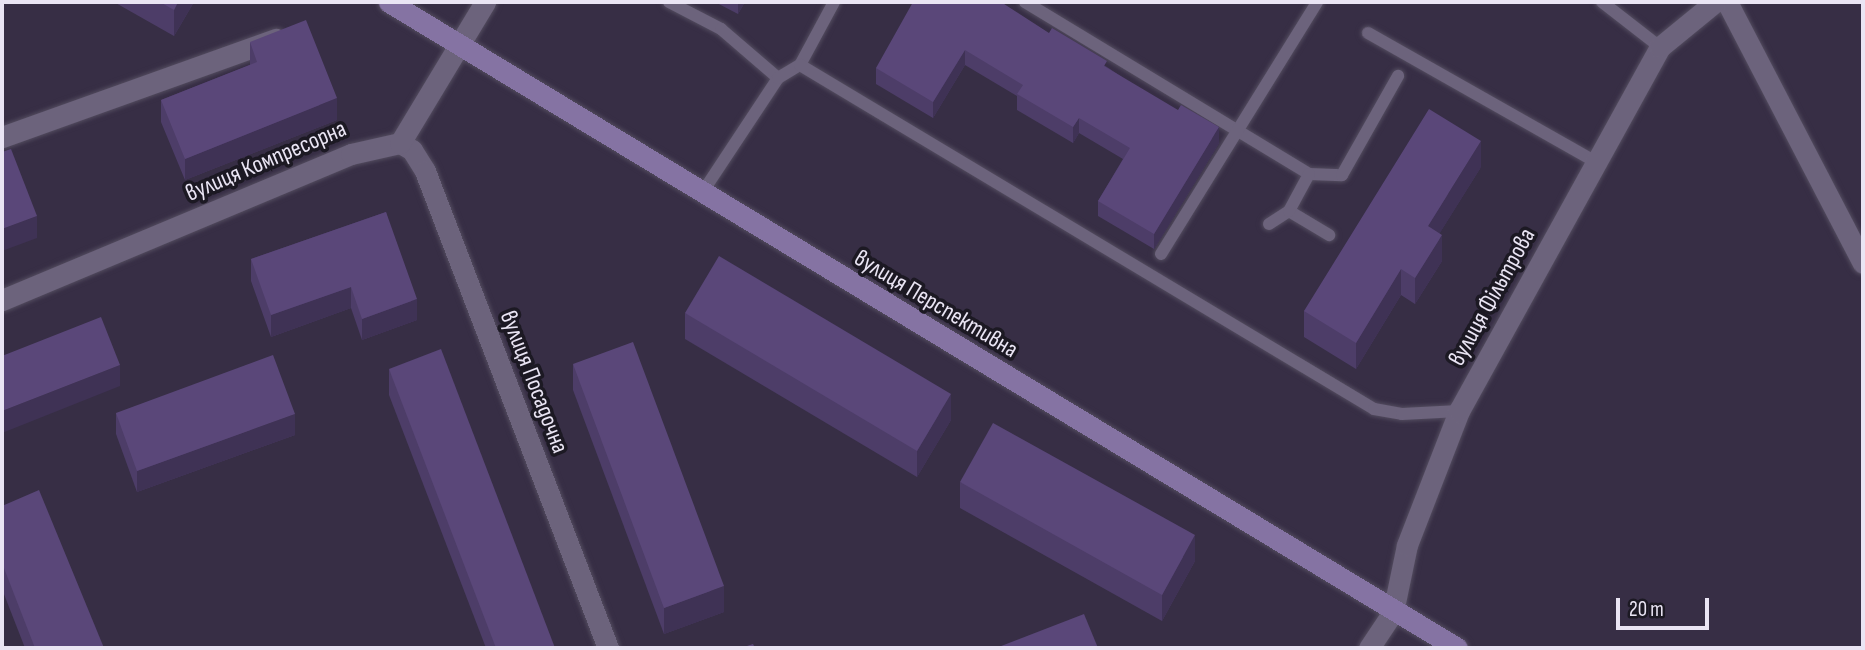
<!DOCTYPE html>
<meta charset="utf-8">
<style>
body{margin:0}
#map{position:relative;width:1865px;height:650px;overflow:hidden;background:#372e45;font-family:"Sofia Sans Condensed",sans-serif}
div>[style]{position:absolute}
.roads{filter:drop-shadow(0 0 2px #534c5f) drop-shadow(0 0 2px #534c5f)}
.lane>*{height:12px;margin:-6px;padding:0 6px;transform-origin:6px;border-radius:6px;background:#6c637c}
.street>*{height:21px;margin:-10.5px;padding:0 10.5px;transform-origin:10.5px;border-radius:10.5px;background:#6c637c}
.secondary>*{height:21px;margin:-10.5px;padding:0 10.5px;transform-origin:10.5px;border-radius:10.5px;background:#8573a3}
.wall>*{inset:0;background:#4d3d68}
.shaded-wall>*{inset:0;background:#3f3255}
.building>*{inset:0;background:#5a4779}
span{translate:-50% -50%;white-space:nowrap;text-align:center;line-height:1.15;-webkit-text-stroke:7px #1c1923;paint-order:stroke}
.street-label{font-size:24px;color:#eae5f4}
.frame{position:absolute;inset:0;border:4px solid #eae5f4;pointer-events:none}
.scale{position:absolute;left:1616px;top:598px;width:93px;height:32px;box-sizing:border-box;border:4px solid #eae5f4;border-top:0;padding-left:9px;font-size:21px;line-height:24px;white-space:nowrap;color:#eae5f4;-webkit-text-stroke:5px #1c1923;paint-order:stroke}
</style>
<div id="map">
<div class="roads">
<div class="lane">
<i style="left:669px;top:2px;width:59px;rotate:27.4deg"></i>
<i style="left:721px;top:29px;width:75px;rotate:40.7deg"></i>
<i style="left:1025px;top:2px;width:332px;rotate:31.2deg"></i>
<i style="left:1309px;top:174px;width:33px;rotate:2deg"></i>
<i style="left:1342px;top:175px;width:114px;rotate:-60.5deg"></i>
<i style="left:1602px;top:2px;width:73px;rotate:37.8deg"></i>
<i style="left:1368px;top:33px;width:262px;rotate:29.5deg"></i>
<i style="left:800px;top:65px;width:72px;rotate:-61.6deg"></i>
<i style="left:702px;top:193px;width:138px;rotate:-56.5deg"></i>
<i style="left:778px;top:78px;width:26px;rotate:-31deg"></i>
<i style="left:800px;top:65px;width:669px;rotate:30.93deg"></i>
<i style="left:1374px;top:409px;width:28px;rotate:10deg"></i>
<i style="left:1402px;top:414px;width:57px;rotate:-3deg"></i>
<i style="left:1289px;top:211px;width:47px;rotate:31deg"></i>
<i style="left:1269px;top:224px;width:24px;rotate:-33deg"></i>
<i style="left:1289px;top:211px;width:42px;rotate:-61.6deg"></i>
<i style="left:1161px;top:254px;width:296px;rotate:-58.2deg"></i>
</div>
<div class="street">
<i style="left:1727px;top:2px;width:294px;rotate:62.5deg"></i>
<i style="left:2px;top:137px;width:291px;rotate:-19.7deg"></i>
<i style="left:400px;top:143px;width:14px;rotate:30deg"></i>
<i style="left:412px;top:150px;width:25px;rotate:58deg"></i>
<i style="left:425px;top:171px;width:511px;rotate:69.01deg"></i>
<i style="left:2px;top:300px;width:378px;rotate:-22.7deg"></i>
<i style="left:351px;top:154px;width:50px;rotate:-12.7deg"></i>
<i style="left:400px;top:143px;width:165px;rotate:-58.9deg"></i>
<i style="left:1369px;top:648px;width:43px;rotate:-56.3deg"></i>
<i style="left:1393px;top:612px;width:68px;rotate:-78.2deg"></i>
<i style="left:1407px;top:545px;width:144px;rotate:-68.8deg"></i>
<i style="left:1459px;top:411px;width:416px;rotate:-61.1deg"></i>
<i style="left:1660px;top:47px;width:71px;rotate:-39.3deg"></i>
</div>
<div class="secondary">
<i style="left:389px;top:2px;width:1248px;rotate:31.17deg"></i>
</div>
</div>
<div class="wall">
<i style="clip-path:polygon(114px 2px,194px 2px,174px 36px)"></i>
<i style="clip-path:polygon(715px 2px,745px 2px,738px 14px)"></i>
<i style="clip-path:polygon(1049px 33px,1107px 67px,1219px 143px,1154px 249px,1098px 216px,1098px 201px,1123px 159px,1079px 133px,1073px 143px,1017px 110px,1017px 96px,965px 65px,933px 118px,876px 84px,876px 68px)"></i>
<i style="clip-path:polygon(250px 42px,337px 120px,185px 180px,161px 122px,161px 100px,250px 65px)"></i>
<i style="clip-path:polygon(1481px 167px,1439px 234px,1442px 261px,1415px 304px,1401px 295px,1356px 369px,1304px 337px,1304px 311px)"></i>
<i style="clip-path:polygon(386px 212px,417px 320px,362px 340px,351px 308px,271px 337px,251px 281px,251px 259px)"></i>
<i style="clip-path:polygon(685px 313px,951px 420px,917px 477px,685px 339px)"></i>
<i style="clip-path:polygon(573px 364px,724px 612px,664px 634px,573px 390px)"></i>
<i style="clip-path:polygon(389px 369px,555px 648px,486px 648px,389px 395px)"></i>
<i style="clip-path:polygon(116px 413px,295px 435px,137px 492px,116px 434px)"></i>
<i style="clip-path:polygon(960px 482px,1195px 561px,1162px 621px,960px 508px)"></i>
<i style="clip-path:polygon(2px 506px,104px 648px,25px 648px,2px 589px)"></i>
</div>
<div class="shaded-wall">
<i style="clip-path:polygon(178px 2px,194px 2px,174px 36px,174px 10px)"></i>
<i style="clip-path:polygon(738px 2px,745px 2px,738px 14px)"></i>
<i style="clip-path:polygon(965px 50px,965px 65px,933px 118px,933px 102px)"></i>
<i style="clip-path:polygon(337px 98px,337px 120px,185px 180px,185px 159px)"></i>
<i style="clip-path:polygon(1079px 118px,1079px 133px,1073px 143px,1073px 127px)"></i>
<i style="clip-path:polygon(1219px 127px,1219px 143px,1154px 249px,1154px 234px)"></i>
<i style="clip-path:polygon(1481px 141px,1481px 167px,1428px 252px,1428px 226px)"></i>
<i style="clip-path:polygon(37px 216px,37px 238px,2px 251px,2px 229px)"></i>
<i style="clip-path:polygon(1442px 235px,1442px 261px,1415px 304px,1415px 278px)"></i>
<i style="clip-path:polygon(1401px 269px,1401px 295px,1356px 369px,1356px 343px)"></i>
<i style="clip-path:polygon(351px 287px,351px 308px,271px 337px,271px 315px)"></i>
<i style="clip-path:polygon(417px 299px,417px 320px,362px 340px,362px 319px)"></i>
<i style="clip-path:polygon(120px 365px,120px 386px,2px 433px,2px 411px)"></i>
<i style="clip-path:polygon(951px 394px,951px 420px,917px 477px,917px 451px)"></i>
<i style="clip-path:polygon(295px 414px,295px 435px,137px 492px,137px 471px)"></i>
<i style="clip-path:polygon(2px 433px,3px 433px,3px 454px,2px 455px)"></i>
<i style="clip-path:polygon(1195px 535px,1195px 561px,1162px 621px,1162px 595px)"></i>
<i style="clip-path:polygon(724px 586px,724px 612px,664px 634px,664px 608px)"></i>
</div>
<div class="building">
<i style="clip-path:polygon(160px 2px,178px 2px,174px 10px)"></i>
<i style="clip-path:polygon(913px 2px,1001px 2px,1049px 33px,1052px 28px,1107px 61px,1104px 66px,1178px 110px,1181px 105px,1219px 127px,1154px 234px,1098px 201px,1130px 148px,1079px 118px,1073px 127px,1017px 94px,1023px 85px,965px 50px,933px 102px,876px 68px)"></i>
<i style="clip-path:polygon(306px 20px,337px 98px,185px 159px,161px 100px,257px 62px,250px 42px)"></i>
<i style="clip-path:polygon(1429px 109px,1481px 141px,1428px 226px,1442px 235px,1415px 278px,1401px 269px,1356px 343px,1304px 311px)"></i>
<i style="clip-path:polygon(11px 149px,37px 216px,2px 229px,2px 152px)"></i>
<i style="clip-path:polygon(386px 212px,417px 299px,362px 319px,351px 287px,271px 315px,251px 259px)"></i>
<i style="clip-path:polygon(719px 256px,951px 394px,917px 451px,685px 313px)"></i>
<i style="clip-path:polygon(101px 317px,120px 365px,2px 411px,2px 356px)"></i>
<i style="clip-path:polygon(633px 342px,724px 586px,664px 608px,573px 364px)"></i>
<i style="clip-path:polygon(441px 349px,555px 648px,496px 648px,389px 369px)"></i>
<i style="clip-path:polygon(273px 355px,295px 414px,137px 471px,116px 413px)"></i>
<i style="clip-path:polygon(993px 423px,1195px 535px,1162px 595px,960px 482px)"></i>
<i style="clip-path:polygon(39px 490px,104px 648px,35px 648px,2px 563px,2px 506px)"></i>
<i style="clip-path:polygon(1084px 614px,1098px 648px,996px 648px)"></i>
<i style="clip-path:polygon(753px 644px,755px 648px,741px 648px)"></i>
</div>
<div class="street-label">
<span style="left:266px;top:161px;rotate:-23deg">вулиця Компресорна</span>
<span style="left:1492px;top:297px;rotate:-61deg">вулиця Фільтрова</span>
<span style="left:936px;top:304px;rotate:31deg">вулиця Перспективна</span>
<span style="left:534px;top:382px;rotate:69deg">вулиця Посадочна</span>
</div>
<div class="frame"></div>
<div class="scale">20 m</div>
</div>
